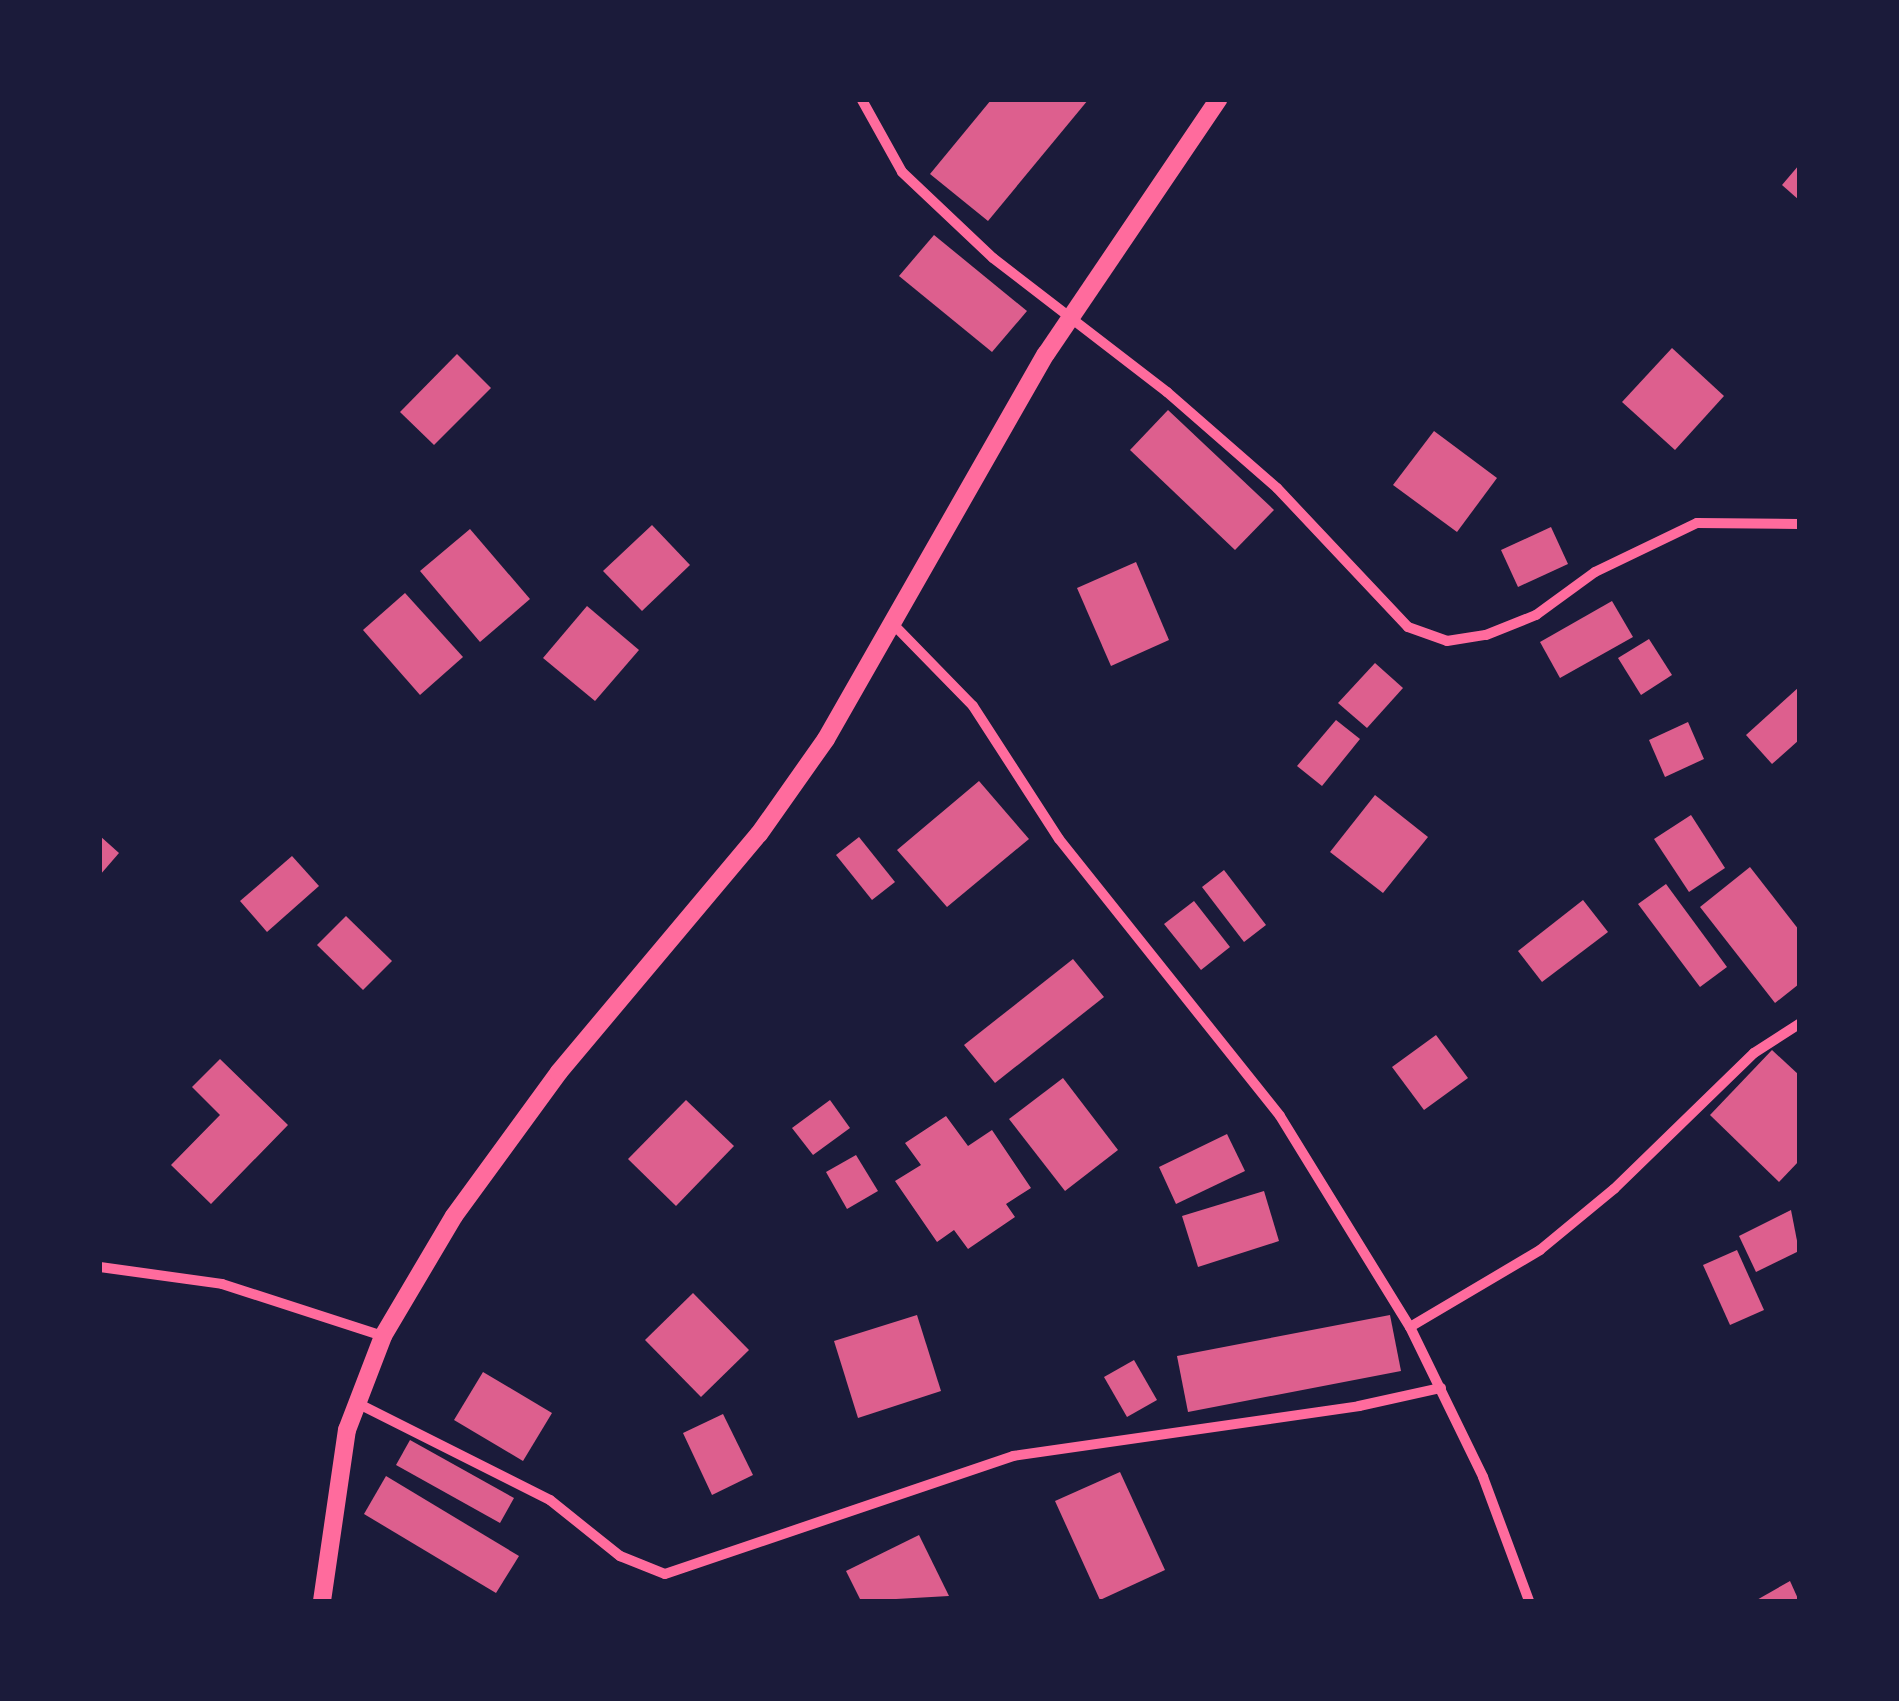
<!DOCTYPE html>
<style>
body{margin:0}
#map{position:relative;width:1899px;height:1701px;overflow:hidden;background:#1b1b3a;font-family:"Archivo Narrow",sans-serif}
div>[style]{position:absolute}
.building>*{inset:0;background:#dd5f8e}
.minor>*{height:10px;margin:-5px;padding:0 5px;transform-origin:5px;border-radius:5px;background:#ff6b9d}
.tertiary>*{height:18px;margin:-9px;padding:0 9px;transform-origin:9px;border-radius:9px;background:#ff6b9d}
span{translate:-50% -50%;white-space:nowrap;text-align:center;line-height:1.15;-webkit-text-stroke:9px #1b1b3a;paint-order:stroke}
.frame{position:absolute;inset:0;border:102px solid #1b1b3a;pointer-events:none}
</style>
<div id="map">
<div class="building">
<i style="clip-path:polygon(991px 100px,1088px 100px,988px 221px,930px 174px)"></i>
<i style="clip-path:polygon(1799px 165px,1799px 200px,1782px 185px)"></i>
<i style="clip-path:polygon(934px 235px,1027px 311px,992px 352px,899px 276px)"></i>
<i style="clip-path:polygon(1672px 348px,1724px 396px,1675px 450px,1622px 402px)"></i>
<i style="clip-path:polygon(457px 354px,491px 388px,434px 445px,400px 412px)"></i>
<i style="clip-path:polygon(1168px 410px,1274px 510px,1235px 550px,1130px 450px)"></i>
<i style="clip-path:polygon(1434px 431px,1497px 478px,1457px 532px,1393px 485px)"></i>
<i style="clip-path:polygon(652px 525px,690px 565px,642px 611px,603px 571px)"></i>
<i style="clip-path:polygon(1551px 527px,1568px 564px,1518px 587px,1501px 550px)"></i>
<i style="clip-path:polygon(470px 529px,530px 599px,480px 642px,420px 571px)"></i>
<i style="clip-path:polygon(1136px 562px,1169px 640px,1111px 666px,1077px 588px)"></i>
<i style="clip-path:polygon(405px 593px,463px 657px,420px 695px,363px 630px)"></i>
<i style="clip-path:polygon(1612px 601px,1633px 637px,1560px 678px,1540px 642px)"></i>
<i style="clip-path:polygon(587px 606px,639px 650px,595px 701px,543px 658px)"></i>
<i style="clip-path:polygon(1649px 639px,1672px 675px,1641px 695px,1618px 658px)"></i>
<i style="clip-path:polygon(1375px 663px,1403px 688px,1367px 728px,1338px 703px)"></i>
<i style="clip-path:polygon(1799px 687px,1799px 740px,1772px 764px,1746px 735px)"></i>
<i style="clip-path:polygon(1336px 720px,1360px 739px,1322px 786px,1297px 766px)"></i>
<i style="clip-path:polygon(1688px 722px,1704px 759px,1665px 777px,1649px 740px)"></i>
<i style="clip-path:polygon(979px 781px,1029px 839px,947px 907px,897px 850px)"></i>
<i style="clip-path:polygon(1375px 795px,1428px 837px,1383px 893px,1330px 852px)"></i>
<i style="clip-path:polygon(1691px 815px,1725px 868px,1689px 892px,1654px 839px)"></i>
<i style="clip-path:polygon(100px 836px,119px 853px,100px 875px)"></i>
<i style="clip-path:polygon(859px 837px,895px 882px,872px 900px,836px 855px)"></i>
<i style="clip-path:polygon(292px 856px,319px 886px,267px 932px,240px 901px)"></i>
<i style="clip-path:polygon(1750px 867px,1799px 930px,1799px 984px,1775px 1003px,1700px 907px)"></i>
<i style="clip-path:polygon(1224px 870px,1266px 925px,1244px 942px,1202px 887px)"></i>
<i style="clip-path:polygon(1666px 884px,1727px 967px,1700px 987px,1638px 904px)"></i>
<i style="clip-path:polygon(1583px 900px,1608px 932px,1542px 982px,1518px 951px)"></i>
<i style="clip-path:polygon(1194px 901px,1230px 947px,1201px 970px,1164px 924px)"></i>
<i style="clip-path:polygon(346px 916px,392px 961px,363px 990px,317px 945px)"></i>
<i style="clip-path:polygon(1073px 959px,1104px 997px,995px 1083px,964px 1045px)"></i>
<i style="clip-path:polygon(1436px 1035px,1468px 1078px,1424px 1110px,1392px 1067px)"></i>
<i style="clip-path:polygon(1772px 1050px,1799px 1075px,1799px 1161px,1779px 1182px,1710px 1115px)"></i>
<i style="clip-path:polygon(220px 1059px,288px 1125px,211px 1204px,171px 1165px,220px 1115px,192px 1087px)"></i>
<i style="clip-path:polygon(1063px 1078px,1118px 1150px,1065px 1191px,1009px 1119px)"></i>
<i style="clip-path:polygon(686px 1100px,734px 1146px,676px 1206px,628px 1159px)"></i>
<i style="clip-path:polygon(830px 1100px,850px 1128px,813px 1155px,792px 1128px)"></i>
<i style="clip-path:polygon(946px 1116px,968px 1146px,992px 1130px,1031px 1188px,1006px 1204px,1015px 1217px,968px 1249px,954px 1230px,937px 1242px,895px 1181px,921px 1165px,905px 1143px)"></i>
<i style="clip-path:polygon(1227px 1134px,1245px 1171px,1176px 1204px,1159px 1167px)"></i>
<i style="clip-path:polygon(856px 1155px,878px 1191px,847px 1209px,826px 1172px)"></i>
<i style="clip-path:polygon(1264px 1191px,1279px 1241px,1198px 1267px,1182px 1216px)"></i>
<i style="clip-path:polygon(1791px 1210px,1799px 1251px,1756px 1272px,1739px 1236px)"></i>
<i style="clip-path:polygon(1737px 1250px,1764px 1310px,1730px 1325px,1703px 1265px)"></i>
<i style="clip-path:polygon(693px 1293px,749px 1350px,701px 1397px,645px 1340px)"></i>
<i style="clip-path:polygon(917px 1315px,941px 1391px,858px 1418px,834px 1341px)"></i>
<i style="clip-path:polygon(1390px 1315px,1401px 1371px,1188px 1412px,1177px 1356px)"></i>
<i style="clip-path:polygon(1134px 1360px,1157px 1400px,1127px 1417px,1104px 1377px)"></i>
<i style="clip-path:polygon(483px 1372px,552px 1413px,523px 1461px,454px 1420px)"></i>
<i style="clip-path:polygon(723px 1414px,753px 1475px,712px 1495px,683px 1433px)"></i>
<i style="clip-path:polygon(410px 1440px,514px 1498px,500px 1523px,396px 1465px)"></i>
<i style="clip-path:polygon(1120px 1472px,1165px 1570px,1100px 1600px,1055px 1501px)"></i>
<i style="clip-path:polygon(386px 1476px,519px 1556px,496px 1593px,364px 1514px)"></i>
<i style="clip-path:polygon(919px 1535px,949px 1596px,861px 1601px,846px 1571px)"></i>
<i style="clip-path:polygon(1790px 1581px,1799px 1601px,1755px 1601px)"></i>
</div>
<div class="minor">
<i style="left:862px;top:100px;width:82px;rotate:60.9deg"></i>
<i style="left:902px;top:172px;width:125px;rotate:43.4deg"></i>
<i style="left:993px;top:258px;width:220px;rotate:37.6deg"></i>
<i style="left:1167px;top:392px;width:146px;rotate:41.1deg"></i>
<i style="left:1277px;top:488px;width:191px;rotate:46.7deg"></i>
<i style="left:1408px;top:627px;width:41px;rotate:19.7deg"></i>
<i style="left:1447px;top:641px;width:39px;rotate:-9deg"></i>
<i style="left:1486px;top:635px;width:54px;rotate:-21.8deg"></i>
<i style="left:1536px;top:615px;width:73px;rotate:-36.1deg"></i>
<i style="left:1595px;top:572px;width:113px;rotate:-25.7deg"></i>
<i style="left:1697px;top:523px;width:102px;rotate:0.6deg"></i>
<i style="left:894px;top:625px;width:113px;rotate:45.7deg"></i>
<i style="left:973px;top:706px;width:158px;rotate:57.1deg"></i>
<i style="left:1059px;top:839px;width:354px;rotate:51.4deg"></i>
<i style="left:1280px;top:1116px;width:248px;rotate:58.4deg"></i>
<i style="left:1410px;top:1327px;width:167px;rotate:64deg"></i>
<i style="left:1483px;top:1477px;width:132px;rotate:69.6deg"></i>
<i style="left:100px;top:1267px;width:123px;rotate:7.9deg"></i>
<i style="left:222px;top:1284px;width:169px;rotate:17.9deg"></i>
<i style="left:1410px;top:1327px;width:151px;rotate:-30.6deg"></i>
<i style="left:1540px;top:1250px;width:96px;rotate:-39.5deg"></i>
<i style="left:1614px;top:1189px;width:195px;rotate:-44.2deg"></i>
<i style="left:1754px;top:1053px;width:54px;rotate:-32.8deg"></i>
<i style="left:357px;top:1403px;width:216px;rotate:26.7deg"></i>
<i style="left:550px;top:1500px;width:90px;rotate:38.7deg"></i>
<i style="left:620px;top:1556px;width:48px;rotate:21.8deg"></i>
<i style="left:665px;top:1574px;width:367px;rotate:-18.7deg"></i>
<i style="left:1013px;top:1456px;width:350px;rotate:-8.2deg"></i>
<i style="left:1359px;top:1406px;width:84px;rotate:-12.4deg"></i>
</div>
<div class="tertiary">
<i style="left:322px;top:1601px;width:173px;rotate:-81.7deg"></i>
<i style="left:347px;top:1430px;width:101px;rotate:-69deg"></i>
<i style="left:383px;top:1336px;width:139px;rotate:-59.4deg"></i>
<i style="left:454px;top:1216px;width:178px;rotate:-53.9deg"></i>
<i style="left:559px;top:1072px;width:311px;rotate:-50deg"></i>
<i style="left:759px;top:834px;width:116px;rotate:-54.8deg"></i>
<i style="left:826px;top:739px;width:443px;rotate:-60.3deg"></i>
<i style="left:1046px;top:354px;width:307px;rotate:-55.9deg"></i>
</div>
<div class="frame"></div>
</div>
